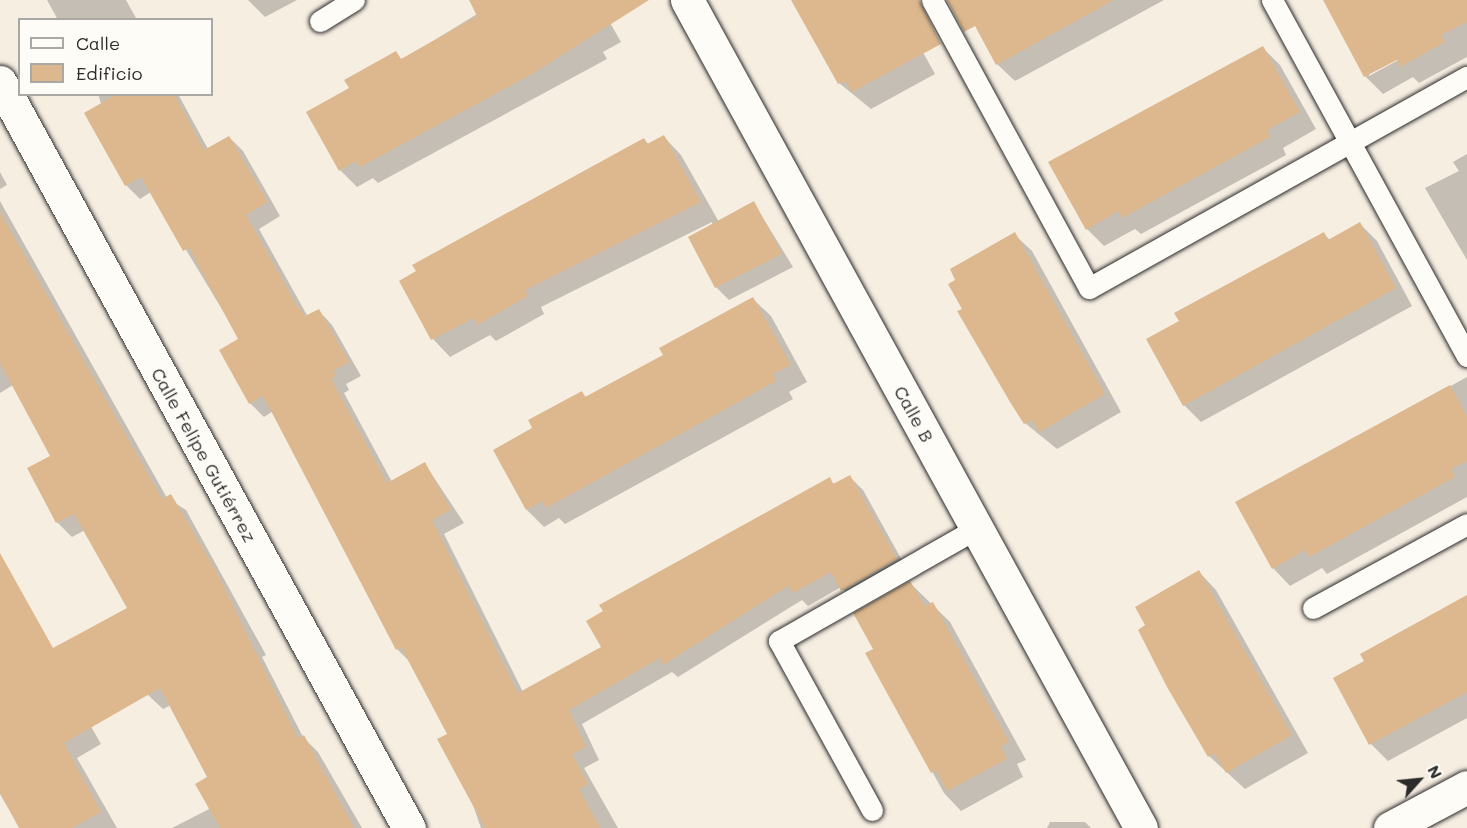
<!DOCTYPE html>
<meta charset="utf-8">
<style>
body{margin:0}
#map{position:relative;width:1467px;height:828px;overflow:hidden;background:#f7eee2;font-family:Mali,sans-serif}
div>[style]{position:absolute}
.shadow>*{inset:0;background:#0003}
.building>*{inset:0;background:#ddb88e}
.roads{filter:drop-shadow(0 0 2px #2b2b2b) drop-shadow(0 0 2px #2b2b2b)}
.lane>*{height:21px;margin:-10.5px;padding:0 10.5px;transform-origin:10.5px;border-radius:10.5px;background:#fdfcf7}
.street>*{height:33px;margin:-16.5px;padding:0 16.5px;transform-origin:16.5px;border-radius:16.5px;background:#fdfcf7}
span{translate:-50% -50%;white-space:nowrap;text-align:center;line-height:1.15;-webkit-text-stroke:4.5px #fdfcf7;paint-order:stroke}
.street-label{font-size:18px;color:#2b2b2b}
.legend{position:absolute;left:18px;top:18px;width:195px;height:78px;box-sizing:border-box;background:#fdfcf7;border:2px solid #a9a8a5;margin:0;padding:8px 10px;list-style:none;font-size:18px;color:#2b2b2b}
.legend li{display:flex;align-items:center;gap:12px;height:30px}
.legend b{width:30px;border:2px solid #a9a8a5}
.north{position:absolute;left:1389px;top:750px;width:60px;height:60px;-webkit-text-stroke:4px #fdfcf7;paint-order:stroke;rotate:63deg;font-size:16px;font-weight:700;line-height:24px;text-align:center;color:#2b2b2b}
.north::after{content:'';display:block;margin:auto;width:21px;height:27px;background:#2b2b2b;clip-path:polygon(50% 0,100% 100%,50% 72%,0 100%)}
</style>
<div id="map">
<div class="shadow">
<i style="clip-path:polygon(47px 0,126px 0,137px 20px,58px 20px)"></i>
<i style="clip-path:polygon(248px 0,297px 0,265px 17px)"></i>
<i style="clip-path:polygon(500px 0,597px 0,621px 42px,603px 52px,607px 59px,378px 183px,373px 178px,357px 187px,340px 170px,351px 88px,396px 53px,402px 60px)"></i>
<i style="clip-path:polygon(793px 0,894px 0,935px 74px,871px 109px,839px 83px)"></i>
<i style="clip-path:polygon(963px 0,1164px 0,1015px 81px,997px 64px)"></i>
<i style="clip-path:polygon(evenodd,1346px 0,1467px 0,1467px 57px,1419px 83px,1413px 77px,1383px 94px,1365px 76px,1346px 0,1403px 55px,1404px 57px,1369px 76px,1369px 73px,1403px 55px)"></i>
<i style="clip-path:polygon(1263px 48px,1280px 65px,1316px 129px,1283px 148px,1286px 155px,1141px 234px,1135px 229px,1104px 246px,1087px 229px)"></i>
<i style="clip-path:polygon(98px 94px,178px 94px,208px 149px,229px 137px,243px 151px,280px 216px,259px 229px,308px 317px,319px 311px,332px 325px,361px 376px,346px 384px,349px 390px,344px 393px,392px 482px,425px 464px,464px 523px,444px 534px,523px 692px,603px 648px,829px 479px,835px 485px,850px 477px,863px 490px,909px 573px,856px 604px,841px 587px,808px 606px,802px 600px,678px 677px,672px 672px,582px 724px,599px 760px,584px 768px,618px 828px,481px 828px,449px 735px,411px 663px,397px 649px,273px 411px,264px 417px,250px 403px,240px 339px,151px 192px,140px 199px,126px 185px)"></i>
<i style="clip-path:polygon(664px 137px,681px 155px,719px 222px,754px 203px,793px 267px,729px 300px,716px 287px,712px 222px,541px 307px,544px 314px,496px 341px,490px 335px,450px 357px,433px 339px,644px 139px,649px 145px)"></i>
<i style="clip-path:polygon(1467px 154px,1467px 260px,1425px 188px,1459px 171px,1453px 162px)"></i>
<i style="clip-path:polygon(0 172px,7px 185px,0 189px)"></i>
<i style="clip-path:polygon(0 201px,167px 498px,186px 510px,266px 655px,262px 657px,303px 737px,318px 752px,362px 828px,172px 828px,211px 808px,209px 778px,171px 705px,163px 709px,148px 695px,129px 609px,85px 530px,72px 537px,57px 522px,29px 469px,52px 457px,13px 385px,0 393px)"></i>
<i style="clip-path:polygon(1360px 224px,1377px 241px,1412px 306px,1201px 422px,1184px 405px,1181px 322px,1324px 234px,1330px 240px)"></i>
<i style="clip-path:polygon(1014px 234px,1032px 251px,1121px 412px,1057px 449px,1025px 423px)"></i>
<i style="clip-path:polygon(753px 299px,771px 316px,807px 382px,789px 392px,793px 399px,565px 524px,559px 518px,544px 527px,527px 510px,534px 428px,582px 393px,587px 398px,665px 355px)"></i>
<i style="clip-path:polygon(1467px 377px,1467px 497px,1327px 574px,1322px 568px,1290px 586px,1273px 568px,1237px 503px)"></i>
<i style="clip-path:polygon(0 566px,101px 744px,77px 758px,117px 828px,20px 828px,0 794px)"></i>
<i style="clip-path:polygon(1199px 572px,1216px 590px,1308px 753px,1245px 789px,1209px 756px,1168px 686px)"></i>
<i style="clip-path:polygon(910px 583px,950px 622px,1026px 760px,1017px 764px,1023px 777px,961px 811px,944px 793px,867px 654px,875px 649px)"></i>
<i style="clip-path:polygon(1467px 597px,1467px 718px,1388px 761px,1371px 744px,1366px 662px)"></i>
<i style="clip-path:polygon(1050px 822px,1085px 822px,1091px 828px,1047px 828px)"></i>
</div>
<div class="building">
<i style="clip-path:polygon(469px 0,649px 0,532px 74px,360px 167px,356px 161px,339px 171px,306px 112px,349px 88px,344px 80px,396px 51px,401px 59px,477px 16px)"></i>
<i style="clip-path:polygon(791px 0,919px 0,941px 44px,852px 92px,845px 81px,838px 84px)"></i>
<i style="clip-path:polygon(947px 0,1114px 0,996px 65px,975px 26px,964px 32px)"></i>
<i style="clip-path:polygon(1323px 0,1467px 0,1467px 22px,1441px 35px,1445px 42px,1400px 67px,1397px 60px,1364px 77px)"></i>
<i style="clip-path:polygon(1263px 46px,1300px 112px,1267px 130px,1270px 137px,1122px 218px,1118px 211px,1086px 230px,1048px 162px)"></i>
<i style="clip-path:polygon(117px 94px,174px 94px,204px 150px,229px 136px,268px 202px,246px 215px,297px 306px,305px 316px,319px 309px,349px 362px,333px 371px,336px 376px,331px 379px,387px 483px,425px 462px,451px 510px,432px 520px,518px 693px,601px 647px,586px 621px,603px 611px,599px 605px,830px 477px,833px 484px,850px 475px,897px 559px,841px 591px,831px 572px,793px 593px,788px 586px,663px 665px,660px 658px,569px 710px,586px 747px,572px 754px,588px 784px,579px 789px,600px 828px,485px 828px,437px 739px,447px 734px,401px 647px,396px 650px,270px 409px,262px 396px,249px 404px,219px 350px,238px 339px,189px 248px,183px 251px,141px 177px,125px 186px,84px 113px)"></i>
<i style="clip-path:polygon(664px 135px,701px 202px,525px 290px,528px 296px,477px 325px,474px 318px,431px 340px,399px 281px,416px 271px,412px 265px,644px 138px,647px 144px)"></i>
<i style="clip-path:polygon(754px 201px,782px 254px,715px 288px,688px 237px)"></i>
<i style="clip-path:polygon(0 212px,162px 499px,171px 494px,216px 571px,298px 739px,304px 735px,354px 828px,220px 828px,195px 784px,207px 777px,160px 688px,64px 743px,101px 812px,72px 828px,19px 828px,0 793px,0 553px,53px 648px,127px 608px,74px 514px,56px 523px,27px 468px,50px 456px,0 363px)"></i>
<i style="clip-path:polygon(1360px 222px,1396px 288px,1183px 406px,1146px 339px,1179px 321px,1174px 313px,1324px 232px,1328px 240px)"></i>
<i style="clip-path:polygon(1015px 232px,1105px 394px,1039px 432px,1032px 420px,1024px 424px,1010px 402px,957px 311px,962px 309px,948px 284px,955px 280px,950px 269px)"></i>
<i style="clip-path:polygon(753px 297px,791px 365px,773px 374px,776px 381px,546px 508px,543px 501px,526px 510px,493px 450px,532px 428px,528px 420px,582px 391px,585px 397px,663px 355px,659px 348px)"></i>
<i style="clip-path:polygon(1450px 385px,1467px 416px,1467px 461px,1451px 469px,1455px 477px,1309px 557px,1305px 550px,1272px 569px,1235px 502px)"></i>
<i style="clip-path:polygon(1199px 570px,1292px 735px,1226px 773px,1214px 753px,1208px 757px,1167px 687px,1138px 630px,1145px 625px,1135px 607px)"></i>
<i style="clip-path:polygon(910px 581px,925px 606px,933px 602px,1009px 742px,1000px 747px,1007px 759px,947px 791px,936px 770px,931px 773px,865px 653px,873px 649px,853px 613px)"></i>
<i style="clip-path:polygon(1467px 595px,1467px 692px,1369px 745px,1333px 678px,1364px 661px,1360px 654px)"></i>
</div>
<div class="roads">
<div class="lane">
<i style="left:932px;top:0;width:328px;rotate:61.4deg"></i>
<i style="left:1089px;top:288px;width:433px;rotate:-29.2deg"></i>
<i style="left:1272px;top:0;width:406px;rotate:61.3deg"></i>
<i style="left:320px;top:21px;width:40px;rotate:-32deg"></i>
<i style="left:1313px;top:608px;width:175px;rotate:-28.6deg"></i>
<i style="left:872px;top:810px;width:193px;rotate:-118.8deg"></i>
<i style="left:779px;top:641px;width:228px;rotate:-29.7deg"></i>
</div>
<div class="street">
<i style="left:687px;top:0;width:944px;rotate:61.26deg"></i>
<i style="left:0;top:82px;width:851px;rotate:61.27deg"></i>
<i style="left:1390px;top:828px;width:87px;rotate:-28deg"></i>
</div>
</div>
<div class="street-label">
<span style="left:914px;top:414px;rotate:61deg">Calle B</span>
<span style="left:204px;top:455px;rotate:61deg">Calle Felipe Gutiérrez</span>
</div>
<ul class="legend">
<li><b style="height:8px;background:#fdfcf7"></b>Calle</li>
<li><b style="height:16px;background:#ddb88e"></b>Edificio</li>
</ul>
<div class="north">N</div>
</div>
